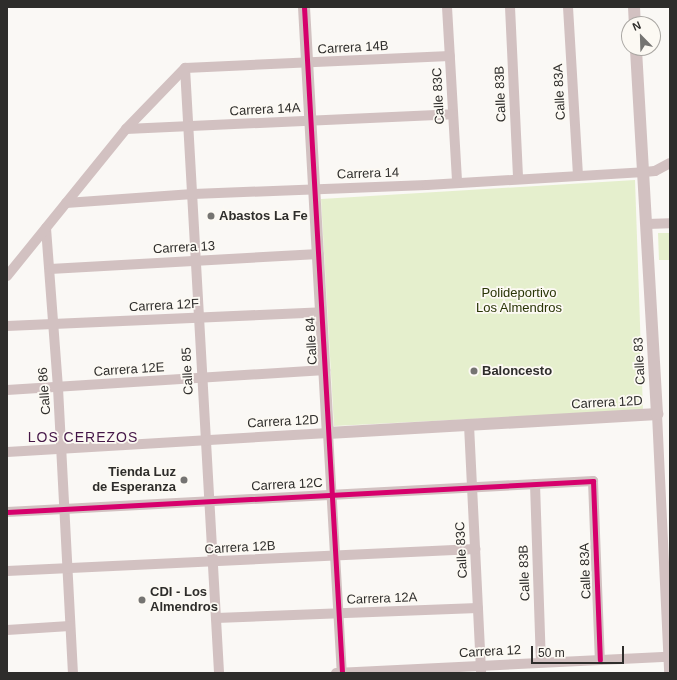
<!DOCTYPE html>
<style>
body{margin:0}
#map{position:relative;width:677px;height:680px;overflow:hidden;background:#faf8f5;font-family:Arial,sans-serif}
div>[style]{position:absolute}
.green>*{inset:0;background:#e5efcd}
.minor>*{height:10px;margin:-5px;padding:0 5px;transform-origin:5px;border-radius:5px;background:#d2c1c1}
.tertiary>*{height:12px;margin:-6px;padding:0 6px;transform-origin:6px;border-radius:6px;background:#d2c1c1}
.cycleway>*{height:5px;margin:-2.5px;padding:0 2.5px;transform-origin:2.5px;border-radius:2.5px;background:#d6006c}
.dots>*{width:11px;height:11px;translate:-50% -50%;box-sizing:border-box;border:2px solid #fcf9f3;border-radius:50%}
span{translate:-50% -50%;white-space:nowrap;text-align:center;line-height:1.15;-webkit-text-stroke:3.5px #fcf9f3;paint-order:stroke}
.street-label{font-size:13px;color:#2e2d2b}
.poi-label{font-size:13px;color:#2e2d2b;font-weight:700}
.left{translate:0 -50%;text-align:left}
.right{translate:-100% -50%;text-align:right}
.park-label{font-size:13px;color:#293506}
.neighbourhood-label{font-size:14px;color:#451748;letter-spacing:1px}
.frame{position:absolute;inset:0;border:8px solid #2e2d2b;pointer-events:none}
.north{position:absolute;left:621px;top:16px;width:40px;height:40px;box-sizing:border-box;background:#fcf9f3;border:1px solid #aaa7a3;border-radius:50%;rotate:337deg;font-size:11px;font-weight:700;line-height:16px;text-align:center;color:#2e2d2b}
.north::after{content:'';display:block;margin:auto;width:14px;height:18px;background:#757472;clip-path:polygon(50% 0,100% 100%,50% 72%,0 100%)}
.scale{position:absolute;left:531px;top:646px;width:93px;height:18px;box-sizing:border-box;border:2px solid #2e2d2b;border-top:0;padding-left:5px;font-size:12px;line-height:14px;white-space:nowrap;color:#2e2d2b;-webkit-text-stroke:3px #fcf9f3;paint-order:stroke}
</style>
<div id="map">
<div class="green">
<i style="clip-path:polygon(635px 180px,643px 410px,334px 426px,321px 199px)"></i>
<i style="clip-path:polygon(658px 233px,670px 233px,670px 260px,659px 260px)"></i>
</div>
<div class="minor">
<i style="left:447px;top:7px;width:176px;rotate:86.7deg"></i>
<i style="left:510px;top:7px;width:172px;rotate:87.3deg"></i>
<i style="left:568px;top:7px;width:169px;rotate:86.6deg"></i>
<i style="left:185px;top:68px;width:606px;rotate:86.78deg"></i>
<i style="left:185px;top:68px;width:265px;rotate:-2.6deg"></i>
<i style="left:126px;top:129px;width:327px;rotate:-2.6deg"></i>
<i style="left:66px;top:203px;width:127px;rotate:-4.1deg"></i>
<i style="left:193px;top:194px;width:234px;rotate:-2.2deg"></i>
<i style="left:427px;top:185px;width:217px;rotate:-3.4deg"></i>
<i style="left:644px;top:172px;width:11px;rotate:-5deg"></i>
<i style="left:655px;top:171px;width:17px;rotate:-28deg"></i>
<i style="left:647px;top:224px;width:23px;rotate:-2deg"></i>
<i style="left:46px;top:228px;width:160px;rotate:85.7deg"></i>
<i style="left:58px;top:388px;width:285px;rotate:87deg"></i>
<i style="left:50px;top:269px;width:269px;rotate:-3.2deg"></i>
<i style="left:7px;top:276px;width:189px;rotate:-51deg"></i>
<i style="left:126px;top:129px;width:85px;rotate:-46deg"></i>
<i style="left:7px;top:326px;width:315px;rotate:-2.5deg"></i>
<i style="left:7px;top:390px;width:319px;rotate:-3.6deg"></i>
<i style="left:657px;top:414px;width:259px;rotate:87.3deg"></i>
<i style="left:469px;top:425px;width:248px;rotate:87.2deg"></i>
<i style="left:7px;top:452px;width:322px;rotate:-3.4deg"></i>
<i style="left:328px;top:433px;width:240px;rotate:86.7deg"></i>
<i style="left:535px;top:484px;width:178px;rotate:88.1deg"></i>
<i style="left:7px;top:512px;width:587px;rotate:-3.03deg"></i>
<i style="left:593px;top:481px;width:179px;rotate:87.8deg"></i>
<i style="left:7px;top:571px;width:469px;rotate:-2.7deg"></i>
<i style="left:216px;top:618px;width:262px;rotate:-2.2deg"></i>
<i style="left:7px;top:630px;width:63px;rotate:-3.6deg"></i>
<i style="left:336px;top:673px;width:332px;rotate:-2.8deg"></i>
</div>
<div class="tertiary">
<i style="left:304px;top:7px;width:427px;rotate:86.8deg"></i>
<i style="left:328px;top:433px;width:330px;rotate:-3.3deg"></i>
<i style="left:657px;top:414px;width:367px;rotate:-93.3deg"></i>
<i style="left:634px;top:7px;width:17px;rotate:87deg"></i>
</div>
<div class="cycleway">
<i style="left:304px;top:7px;width:667px;rotate:86.73deg"></i>
<i style="left:7px;top:512px;width:587px;rotate:-3.03deg"></i>
<i style="left:593px;top:481px;width:179px;rotate:87.8deg"></i>
</div>
<div class="dots">
<i style="left:211px;top:216px;background:#757472"></i>
<i style="left:474px;top:371px;background:#757472"></i>
<i style="left:184px;top:480px;background:#757472"></i>
<i style="left:142px;top:600px;background:#757472"></i>
</div>
<div class="street-label">
<span style="left:353px;top:48px;rotate:-3deg">Carrera 14B</span>
<span style="left:560px;top:92px;rotate:-93deg">Calle 83A</span>
<span style="left:501px;top:94px;rotate:-92deg">Calle 83B</span>
<span style="left:439px;top:96px;rotate:-93deg">Calle 83C</span>
<span style="left:265px;top:110px;rotate:-3deg">Carrera 14A</span>
<span style="left:368px;top:174px;rotate:-2deg">Carrera 14</span>
<span style="left:184px;top:248px;rotate:-3deg">Carrera 13</span>
<span style="left:164px;top:306px;rotate:-3deg">Carrera 12F</span>
<span style="left:312px;top:341px;rotate:-93deg">Calle 84</span>
<span style="left:640px;top:361px;rotate:-93deg">Calle 83</span>
<span style="left:129px;top:370px;rotate:-4deg">Carrera 12E</span>
<span style="left:188px;top:371px;rotate:-93deg">Calle 85</span>
<span style="left:45px;top:391px;rotate:-94deg">Calle 86</span>
<span style="left:607px;top:403px;rotate:-3deg">Carrera 12D</span>
<span style="left:283px;top:422px;rotate:-3deg">Carrera 12D</span>
<span style="left:287px;top:485px;rotate:-3deg">Carrera 12C</span>
<span style="left:240px;top:548px;rotate:-3deg">Carrera 12B</span>
<span style="left:462px;top:550px;rotate:-93deg">Calle 83C</span>
<span style="left:586px;top:571px;rotate:-92deg">Calle 83A</span>
<span style="left:525px;top:573px;rotate:-92deg">Calle 83B</span>
<span style="left:382px;top:599px;rotate:-2deg">Carrera 12A</span>
<span style="left:490px;top:652px;rotate:-3deg">Carrera 12</span>
</div>
<div class="poi-label">
<span class="left" style="left:219px;top:216px">Abastos La Fe</span>
<span class="left" style="left:482px;top:371px">Baloncesto</span>
<span class="right" style="left:176px;top:480px">Tienda Luz<br>de Esperanza</span>
<span class="left" style="left:150px;top:600px">CDI - Los<br>Almendros</span>
</div>
<div class="park-label">
<span style="left:519px;top:301px">Polideportivo<br>Los Almendros</span>
</div>
<div class="neighbourhood-label">
<span style="left:83px;top:437px">LOS CEREZOS</span>
</div>
<div class="frame"></div>
<div class="north">N</div>
<div class="scale">50 m</div>
</div>
